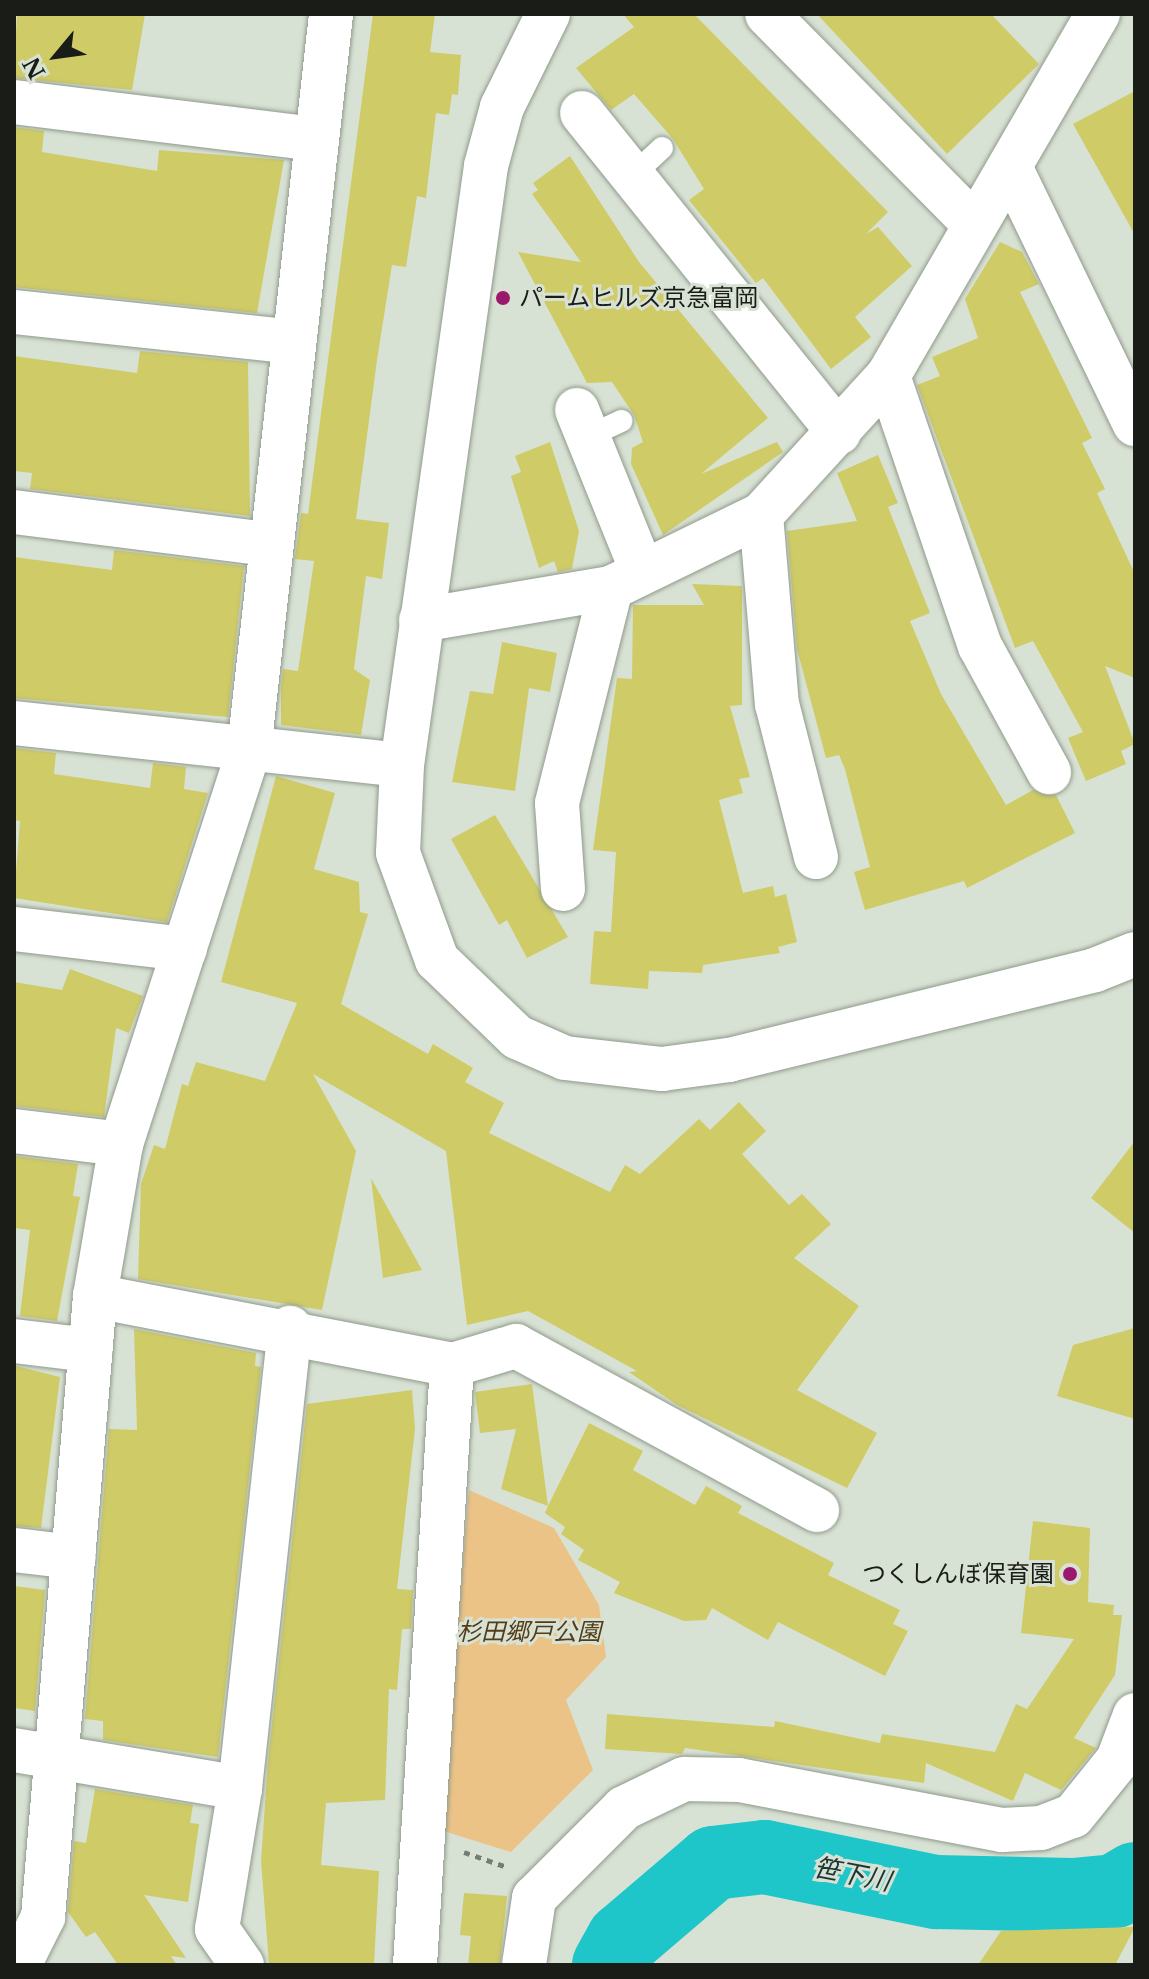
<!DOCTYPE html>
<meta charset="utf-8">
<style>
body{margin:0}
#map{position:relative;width:1149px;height:1979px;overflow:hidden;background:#d8e2d4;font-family:"Libre Baskerville","Noto Sans JP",serif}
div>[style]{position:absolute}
.green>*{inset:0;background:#ecc387}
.river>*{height:74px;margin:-37px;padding:0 37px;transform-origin:37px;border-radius:37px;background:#1fc6c9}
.building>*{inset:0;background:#cfcb67}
.path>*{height:5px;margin-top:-2.5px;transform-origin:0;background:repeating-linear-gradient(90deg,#767d73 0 6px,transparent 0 12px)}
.roads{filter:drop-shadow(0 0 2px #909a8c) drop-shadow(0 0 2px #909a8c)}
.service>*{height:22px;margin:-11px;padding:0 11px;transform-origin:11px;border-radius:11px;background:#fff}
.minor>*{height:44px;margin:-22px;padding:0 22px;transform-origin:22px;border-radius:22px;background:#fff}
.tertiary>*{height:44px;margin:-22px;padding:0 22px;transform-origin:22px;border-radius:22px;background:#fff}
.dots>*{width:22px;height:22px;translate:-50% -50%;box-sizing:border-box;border:4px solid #d8e2d4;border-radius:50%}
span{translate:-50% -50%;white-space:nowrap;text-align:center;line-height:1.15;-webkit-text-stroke:6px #d8e2d4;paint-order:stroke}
.poi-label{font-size:24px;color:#191c17}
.left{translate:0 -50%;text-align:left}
.right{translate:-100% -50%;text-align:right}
.park-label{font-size:24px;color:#533c17;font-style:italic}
.water-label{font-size:26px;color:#1b3434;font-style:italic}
.frame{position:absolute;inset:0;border:16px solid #191c17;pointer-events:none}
.north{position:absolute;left:16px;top:16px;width:80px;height:80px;-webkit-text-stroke:6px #d8e2d4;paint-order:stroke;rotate:241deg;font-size:22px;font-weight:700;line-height:32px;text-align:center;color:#191c17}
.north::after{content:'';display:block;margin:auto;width:28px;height:36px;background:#191c17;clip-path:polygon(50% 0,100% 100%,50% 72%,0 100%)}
</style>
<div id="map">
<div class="green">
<i style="clip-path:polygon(469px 1490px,554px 1528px,599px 1605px,606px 1657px,566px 1700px,593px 1770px,511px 1852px,440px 1830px)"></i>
</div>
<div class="river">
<i style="left:609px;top:1965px;width:29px;rotate:-61deg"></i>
<i style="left:623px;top:1940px;width:118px;rotate:-40.5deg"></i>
<i style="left:713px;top:1863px;width:52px;rotate:-6.6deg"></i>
<i style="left:765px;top:1857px;width:175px;rotate:11.6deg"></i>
<i style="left:936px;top:1892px;width:137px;rotate:1.3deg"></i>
<i style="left:1073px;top:1895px;width:42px;rotate:-5.4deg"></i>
<i style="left:1115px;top:1891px;width:23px;rotate:-31deg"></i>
</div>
<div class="building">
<i style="clip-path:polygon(17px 14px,145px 14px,132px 90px,14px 78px)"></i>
<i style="clip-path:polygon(373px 14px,435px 14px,430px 52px,461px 55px,458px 95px,452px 94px,449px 115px,436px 113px,426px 198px,417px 196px,406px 267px,392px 265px,377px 360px,356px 519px,389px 523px,382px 579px,366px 576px,354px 669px,370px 680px,361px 735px,281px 725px,281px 687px,283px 669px,298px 671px,314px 561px,295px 559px,301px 513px,308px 514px)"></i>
<i style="clip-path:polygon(623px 14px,694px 14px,888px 212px,866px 234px,878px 227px,912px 266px,855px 317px,871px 337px,831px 369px,763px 278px,756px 283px,689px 200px,704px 189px,673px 139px,634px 94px,611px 110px,576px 68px,634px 27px)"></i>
<i style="clip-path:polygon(817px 14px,991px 14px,1039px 64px,947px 154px)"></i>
<i style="clip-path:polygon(1135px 91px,1135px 235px,1073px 124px)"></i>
<i style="clip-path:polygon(14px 127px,44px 131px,42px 152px,157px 171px,159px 150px,284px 160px,257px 313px,14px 287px)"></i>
<i style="clip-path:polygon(570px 156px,639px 262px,768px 418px,701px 474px,777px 442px,783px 452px,663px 535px,631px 464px,632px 448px,643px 442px,634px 415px,612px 382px,587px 383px,518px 252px,581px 262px,532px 194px,538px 190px,533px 183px)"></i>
<i style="clip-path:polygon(1000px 242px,1022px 252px,1039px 284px,1020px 292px,1092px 438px,1082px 443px,1105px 489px,1097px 493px,1135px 574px,1135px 678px,1105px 666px,1135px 744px,1121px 751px,1126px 764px,1086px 781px,1068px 738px,1083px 732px,1033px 641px,1015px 648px,917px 385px,940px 376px,932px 357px,978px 338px,965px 299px)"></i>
<i style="clip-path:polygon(140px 351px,248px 362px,250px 516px,30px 489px,32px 473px,14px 471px,14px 356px,137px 373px)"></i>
<i style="clip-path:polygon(550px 442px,579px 531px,572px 569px,558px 572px,554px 561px,539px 568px,511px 476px,521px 472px,515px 456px)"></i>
<i style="clip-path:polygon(878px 455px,898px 503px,888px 507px,930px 613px,910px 621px,941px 694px,1006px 805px,1033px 790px,1056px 795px,1075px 833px,967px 888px,964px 881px,865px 910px,854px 872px,870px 867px,845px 769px,839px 755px,826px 758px,797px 649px,787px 531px,857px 521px,837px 473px)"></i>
<i style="clip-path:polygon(114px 550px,244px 566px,228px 717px,14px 698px,14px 557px,112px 570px)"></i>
<i style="clip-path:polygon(692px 584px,742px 586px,742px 705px,730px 706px,750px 777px,739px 779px,743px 793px,719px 800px,743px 893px,773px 886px,775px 897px,786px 894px,797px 942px,778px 947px,780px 953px,703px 965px,702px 973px,649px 971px,648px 989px,590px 984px,594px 931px,611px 932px,616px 852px,593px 850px,617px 678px,632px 679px,633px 605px,704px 605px)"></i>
<i style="clip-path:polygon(502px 642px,557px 653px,550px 692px,529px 688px,515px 791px,452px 782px,470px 691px,493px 694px)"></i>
<i style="clip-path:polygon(14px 748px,56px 753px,54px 774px,150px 788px,153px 763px,186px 767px,184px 789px,208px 793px,167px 922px,14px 898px,20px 821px,14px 820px)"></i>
<i style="clip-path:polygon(276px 776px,335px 793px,314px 869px,359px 882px,360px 912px,368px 914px,341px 1004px,428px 1054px,433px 1044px,473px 1068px,465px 1082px,504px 1103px,489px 1133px,610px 1192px,625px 1165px,640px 1174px,699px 1119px,710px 1130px,739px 1102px,766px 1131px,742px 1154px,789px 1205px,802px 1194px,831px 1224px,794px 1258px,859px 1306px,797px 1390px,877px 1433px,847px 1488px,677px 1405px,629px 1372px,637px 1371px,528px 1311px,467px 1325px,446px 1151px,313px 1074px,356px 1151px,322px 1310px,138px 1279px,141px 1184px,154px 1145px,165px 1149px,182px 1084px,188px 1086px,196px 1062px,265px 1081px,297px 1003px,221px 982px)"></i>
<i style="clip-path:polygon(495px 815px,568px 937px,527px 958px,507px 920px,499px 925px,451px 839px)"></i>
<i style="clip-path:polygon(70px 969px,143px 996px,129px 1033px,116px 1028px,104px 1117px,14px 1106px,14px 982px,62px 990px)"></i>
<i style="clip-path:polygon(1135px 1141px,1135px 1233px,1091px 1198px)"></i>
<i style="clip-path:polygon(14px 1156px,78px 1164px,73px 1196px,80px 1197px,57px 1321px,20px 1316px,30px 1230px,14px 1228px)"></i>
<i style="clip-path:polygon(371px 1178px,422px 1270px,383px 1278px)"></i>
<i style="clip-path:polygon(1135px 1328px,1135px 1419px,1057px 1396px,1073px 1345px)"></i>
<i style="clip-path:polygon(134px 1329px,256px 1353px,255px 1366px,261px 1367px,218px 1757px,103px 1740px,103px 1721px,85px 1719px,109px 1429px,137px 1430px)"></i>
<i style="clip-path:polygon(16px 1366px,60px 1377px,41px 1528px,14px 1526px)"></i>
<i style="clip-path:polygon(532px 1384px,548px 1506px,589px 1423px,643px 1451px,633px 1470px,695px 1505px,706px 1486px,742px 1506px,738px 1513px,834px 1563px,828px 1575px,900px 1610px,893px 1624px,908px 1631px,885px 1676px,778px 1622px,768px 1640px,712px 1608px,706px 1620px,684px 1621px,614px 1593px,620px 1582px,578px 1560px,584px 1550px,561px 1534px,565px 1527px,545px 1513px,548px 1506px,501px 1489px,516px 1429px,480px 1433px,475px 1392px)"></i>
<i style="clip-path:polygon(412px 1390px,415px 1429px,397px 1589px,413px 1590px,411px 1629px,402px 1629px,397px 1690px,389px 1689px,385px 1800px,326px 1803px,321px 1865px,379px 1871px,374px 1965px,269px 1964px,261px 1861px,268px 1761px,307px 1404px)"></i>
<i style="clip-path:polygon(1033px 1521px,1090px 1528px,1088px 1602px,1114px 1605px,1113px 1615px,1122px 1615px,1115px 1675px,1074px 1738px,1096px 1748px,1061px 1790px,1025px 1773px,1013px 1801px,926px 1763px,924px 1783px,685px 1748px,682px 1754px,605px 1749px,607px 1714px,774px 1727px,775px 1721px,880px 1743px,882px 1734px,995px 1752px,1016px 1704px,1027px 1709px,1074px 1639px,1021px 1633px)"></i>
<i style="clip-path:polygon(14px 1586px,45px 1590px,35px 1711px,14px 1708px)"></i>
<i style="clip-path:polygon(95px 1789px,193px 1805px,190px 1823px,199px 1824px,188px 1902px,144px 1895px,186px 1958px,171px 1956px,177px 1965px,118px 1965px,95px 1932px,86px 1937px,68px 1912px,74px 1841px,86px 1843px)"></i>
<i style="clip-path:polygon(464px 1893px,507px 1896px,500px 1965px,468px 1965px,471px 1936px,460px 1935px)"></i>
<i style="clip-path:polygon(1135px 1927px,1115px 1965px,978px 1965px,1001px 1931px)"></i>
</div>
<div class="path">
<i style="left:464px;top:1852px;width:46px;rotate:19.2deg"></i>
</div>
<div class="roads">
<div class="service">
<i style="left:632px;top:176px;width:41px;rotate:-43deg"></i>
<i style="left:587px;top:437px;width:38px;rotate:-25deg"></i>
</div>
<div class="minor">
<i style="left:767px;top:14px;width:292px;rotate:45.4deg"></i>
<i style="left:14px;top:102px;width:304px;rotate:7deg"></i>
<i style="left:582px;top:113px;width:410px;rotate:51.2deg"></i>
<i style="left:1010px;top:167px;width:286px;rotate:64.1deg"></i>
<i style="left:14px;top:312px;width:281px;rotate:6.1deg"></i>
<i style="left:888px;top:376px;width:285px;rotate:71.2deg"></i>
<i style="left:980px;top:646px;width:144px;rotate:61.3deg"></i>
<i style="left:577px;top:410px;width:174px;rotate:68deg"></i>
<i style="left:14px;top:512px;width:257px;rotate:7.2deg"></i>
<i style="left:761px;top:515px;width:190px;rotate:85.2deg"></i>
<i style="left:777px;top:704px;width:158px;rotate:75.7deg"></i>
<i style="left:421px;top:620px;width:193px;rotate:-9.6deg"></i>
<i style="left:611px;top:588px;width:167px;rotate:-26deg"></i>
<i style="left:761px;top:515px;width:188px;rotate:-47.6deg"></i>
<i style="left:888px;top:376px;width:419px;rotate:-59.9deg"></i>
<i style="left:14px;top:723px;width:390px;rotate:6.2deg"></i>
<i style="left:563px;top:889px;width:86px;rotate:-94deg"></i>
<i style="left:557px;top:803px;width:222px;rotate:-75.9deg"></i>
<i style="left:14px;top:929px;width:172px;rotate:6.7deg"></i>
<i style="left:14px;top:1131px;width:108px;rotate:6.9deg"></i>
<i style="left:95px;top:1296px;width:364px;rotate:10.9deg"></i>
<i style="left:452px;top:1365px;width:67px;rotate:-16.5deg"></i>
<i style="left:516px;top:1346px;width:343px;rotate:28.6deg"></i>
<i style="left:14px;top:1341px;width:77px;rotate:6.8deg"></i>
<i style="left:14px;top:1550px;width:60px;rotate:6.7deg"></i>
<i style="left:14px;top:1750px;width:229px;rotate:9.5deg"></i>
<i style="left:19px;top:1965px;width:54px;rotate:-63.4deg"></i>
<i style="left:43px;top:1917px;width:623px;rotate:-85.21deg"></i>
<i style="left:95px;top:1296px;width:154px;rotate:-80.3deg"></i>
<i style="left:121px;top:1144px;width:414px;rotate:-72deg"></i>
<i style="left:249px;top:750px;width:741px;rotate:-83.64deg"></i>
<i style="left:242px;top:1965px;width:44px;rotate:-124.8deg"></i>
<i style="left:217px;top:1929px;width:143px;rotate:-80.7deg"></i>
<i style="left:240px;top:1788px;width:463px;rotate:-83.8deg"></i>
<i style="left:415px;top:1965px;width:601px;rotate:-86.47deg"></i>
<i style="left:524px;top:1965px;width:68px;rotate:-81.5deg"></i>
<i style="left:534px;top:1898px;width:127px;rotate:-45deg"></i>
<i style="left:624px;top:1808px;width:67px;rotate:-25.8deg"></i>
<i style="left:684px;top:1779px;width:55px;rotate:1deg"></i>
<i style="left:739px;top:1780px;width:268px;rotate:10.8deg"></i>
<i style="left:1002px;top:1830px;width:39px;rotate:-3deg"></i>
<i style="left:1041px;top:1828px;width:34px;rotate:-21deg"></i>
<i style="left:1073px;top:1816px;width:72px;rotate:-51.2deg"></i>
<i style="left:1118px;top:1760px;width:48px;rotate:-69.3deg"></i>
</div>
<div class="tertiary">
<i style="left:548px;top:14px;width:104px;rotate:116.3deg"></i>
<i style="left:502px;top:107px;width:61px;rotate:105.2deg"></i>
<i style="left:486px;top:166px;width:605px;rotate:97.98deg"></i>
<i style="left:402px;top:765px;width:88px;rotate:92.6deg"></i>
<i style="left:398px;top:853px;width:114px;rotate:70deg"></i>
<i style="left:437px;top:960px;width:111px;rotate:43.9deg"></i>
<i style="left:517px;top:1037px;width:52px;rotate:23.6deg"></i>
<i style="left:565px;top:1058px;width:98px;rotate:6.5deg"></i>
<i style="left:662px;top:1069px;width:68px;rotate:-7.7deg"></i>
<i style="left:729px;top:1060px;width:377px;rotate:-13.8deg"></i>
<i style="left:1095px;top:970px;width:43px;rotate:-21.8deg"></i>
</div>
</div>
<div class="dots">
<i style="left:503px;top:298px;background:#9b196d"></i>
<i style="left:1070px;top:1574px;background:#9b196d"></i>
</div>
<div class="poi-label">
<span class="left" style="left:519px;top:298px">パームヒルズ京急富岡</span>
<span class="right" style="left:1054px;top:1574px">つくしんぼ保育園</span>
</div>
<div class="park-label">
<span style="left:529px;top:1632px">杉田郷戸公園</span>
</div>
<div class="water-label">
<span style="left:852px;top:1875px;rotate:11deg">笹下川</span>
</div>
<div class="frame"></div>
<div class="north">N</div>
</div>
